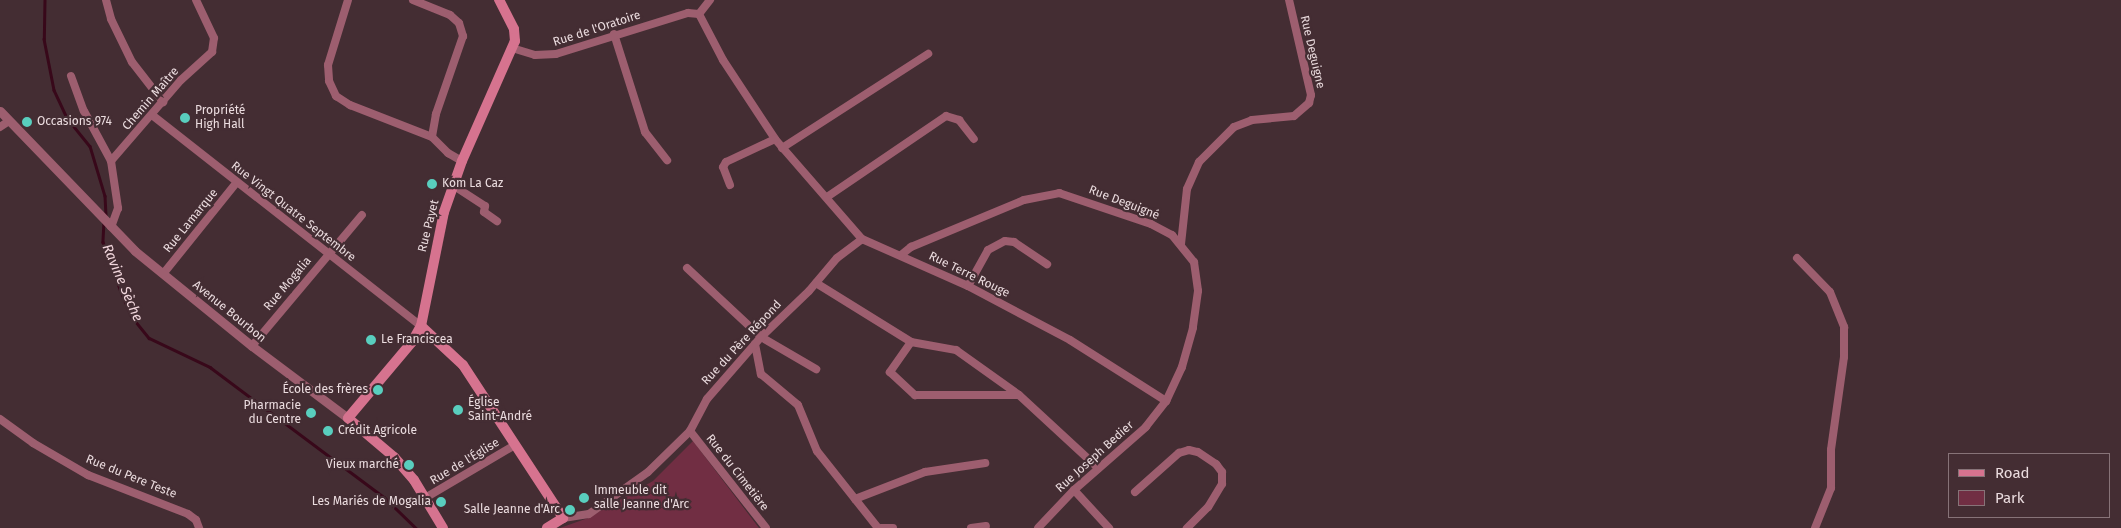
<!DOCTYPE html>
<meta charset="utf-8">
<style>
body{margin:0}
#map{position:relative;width:2121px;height:528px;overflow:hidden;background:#442d33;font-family:"Fira Sans",sans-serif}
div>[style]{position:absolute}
.green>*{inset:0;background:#712e43}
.stream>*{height:2.5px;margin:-1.25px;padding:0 1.25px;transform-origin:1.25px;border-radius:1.25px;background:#38081a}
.minor>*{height:8px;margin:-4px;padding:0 4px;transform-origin:4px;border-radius:4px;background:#9d5e6f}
.tertiary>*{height:9px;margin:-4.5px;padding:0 4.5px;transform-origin:4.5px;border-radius:4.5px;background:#9d5e6f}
.secondary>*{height:10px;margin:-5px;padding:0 5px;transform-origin:5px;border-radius:5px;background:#d6738f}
.dots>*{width:14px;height:14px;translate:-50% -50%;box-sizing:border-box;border:2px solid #442d33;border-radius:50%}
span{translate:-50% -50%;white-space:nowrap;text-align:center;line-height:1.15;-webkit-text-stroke:4.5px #442d33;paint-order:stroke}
.street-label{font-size:12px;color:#ebdcdf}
.poi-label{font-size:12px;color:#ebdcdf}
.left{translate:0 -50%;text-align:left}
.right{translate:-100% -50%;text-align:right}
.water-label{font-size:14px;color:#f0d5db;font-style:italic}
.legend{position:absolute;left:1948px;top:453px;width:162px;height:65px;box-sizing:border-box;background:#442d33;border:1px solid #877378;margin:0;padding:6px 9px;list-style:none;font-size:15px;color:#ebdcdf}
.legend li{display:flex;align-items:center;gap:10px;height:25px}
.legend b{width:25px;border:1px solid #877378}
</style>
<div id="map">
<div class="green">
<i style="clip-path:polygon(693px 441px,759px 528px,560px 528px,588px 518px,653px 481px)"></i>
</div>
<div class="stream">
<i style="left:45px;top:0;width:39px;rotate:91deg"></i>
<i style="left:44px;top:39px;width:52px;rotate:78.9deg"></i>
<i style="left:54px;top:90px;width:31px;rotate:65deg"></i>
<i style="left:67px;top:118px;width:36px;rotate:51deg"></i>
<i style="left:90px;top:146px;width:52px;rotate:73.3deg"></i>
<i style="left:105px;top:196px;width:20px;rotate:87deg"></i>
<i style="left:104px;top:221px;width:21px;rotate:93deg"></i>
<i style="left:103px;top:242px;width:50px;rotate:70.1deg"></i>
<i style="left:120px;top:289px;width:30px;rotate:67deg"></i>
<i style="left:132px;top:317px;width:27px;rotate:51deg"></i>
<i style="left:149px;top:338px;width:68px;rotate:25.4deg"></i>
<i style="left:210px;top:367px;width:217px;rotate:36.8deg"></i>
<i style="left:384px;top:497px;width:45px;rotate:44.1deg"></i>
</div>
<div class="minor">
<i style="left:106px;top:0;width:20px;rotate:75deg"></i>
<i style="left:111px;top:19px;width:48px;rotate:64deg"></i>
<i style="left:132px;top:62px;width:51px;rotate:52.2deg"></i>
<i style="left:348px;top:0;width:68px;rotate:107.1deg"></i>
<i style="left:328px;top:65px;width:16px;rotate:86deg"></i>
<i style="left:329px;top:81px;width:17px;rotate:65deg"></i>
<i style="left:336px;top:96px;width:17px;rotate:33deg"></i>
<i style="left:350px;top:105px;width:88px;rotate:21.3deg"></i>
<i style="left:413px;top:0;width:40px;rotate:22deg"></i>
<i style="left:450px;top:15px;width:12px;rotate:42deg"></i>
<i style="left:459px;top:23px;width:14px;rotate:73deg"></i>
<i style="left:463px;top:36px;width:83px;rotate:109.1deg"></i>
<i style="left:436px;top:114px;width:23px;rotate:100deg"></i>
<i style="left:432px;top:137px;width:23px;rotate:45deg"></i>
<i style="left:448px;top:153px;width:16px;rotate:30deg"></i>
<i style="left:699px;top:14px;width:52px;rotate:62.4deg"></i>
<i style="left:723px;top:60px;width:95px;rotate:56.6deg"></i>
<i style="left:775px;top:139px;width:133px;rotate:49deg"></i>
<i style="left:862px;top:239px;width:116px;rotate:23.9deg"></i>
<i style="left:968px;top:286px;width:115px;rotate:27.9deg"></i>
<i style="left:1070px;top:340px;width:114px;rotate:32.4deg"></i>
<i style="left:699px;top:14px;width:18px;rotate:-52deg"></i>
<i style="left:614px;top:34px;width:103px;rotate:72.4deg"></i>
<i style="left:645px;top:132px;width:36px;rotate:52deg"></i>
<i style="left:512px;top:48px;width:24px;rotate:17deg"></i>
<i style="left:535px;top:55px;width:21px;rotate:-3deg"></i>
<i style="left:556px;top:54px;width:138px;rotate:-17.3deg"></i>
<i style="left:688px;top:13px;width:11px;rotate:5deg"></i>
<i style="left:71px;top:76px;width:37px;rotate:70deg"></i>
<i style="left:84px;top:111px;width:57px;rotate:61.6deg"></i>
<i style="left:111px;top:161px;width:48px;rotate:81.5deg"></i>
<i style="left:118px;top:208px;width:20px;rotate:110deg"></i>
<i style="left:152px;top:115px;width:342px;rotate:38.1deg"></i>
<i style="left:0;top:127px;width:11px;rotate:-34deg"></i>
<i style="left:782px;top:148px;width:174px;rotate:-32.8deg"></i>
<i style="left:111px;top:161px;width:107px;rotate:-49.2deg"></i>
<i style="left:181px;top:80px;width:42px;rotate:-42.1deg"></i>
<i style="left:212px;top:52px;width:14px;rotate:-82deg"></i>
<i style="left:214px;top:38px;width:42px;rotate:-115.3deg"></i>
<i style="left:730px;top:185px;width:19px;rotate:-111deg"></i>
<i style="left:723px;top:167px;width:6px;rotate:-59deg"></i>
<i style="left:726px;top:162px;width:54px;rotate:-25.1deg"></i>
<i style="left:454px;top:186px;width:37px;rotate:33deg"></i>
<i style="left:485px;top:206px;width:6px;rotate:99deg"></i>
<i style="left:484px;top:212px;width:16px;rotate:35deg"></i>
<i style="left:827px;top:197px;width:144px;rotate:-34.2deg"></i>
<i style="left:946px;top:116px;width:14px;rotate:17deg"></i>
<i style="left:959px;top:120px;width:24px;rotate:52deg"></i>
<i style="left:1181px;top:244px;width:55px;rotate:-83.8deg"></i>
<i style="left:1187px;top:189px;width:30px;rotate:-66deg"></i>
<i style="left:1199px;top:162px;width:49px;rotate:-45deg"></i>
<i style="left:1234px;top:127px;width:19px;rotate:-21deg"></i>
<i style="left:1252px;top:120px;width:42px;rotate:-5.4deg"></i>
<i style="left:1294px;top:116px;width:20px;rotate:-41deg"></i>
<i style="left:1309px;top:103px;width:8px;rotate:-76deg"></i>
<i style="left:1311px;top:95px;width:98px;rotate:-103deg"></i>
<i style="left:901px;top:255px;width:13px;rotate:-39deg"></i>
<i style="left:911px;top:247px;width:122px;rotate:-22.6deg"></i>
<i style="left:1024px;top:200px;width:36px;rotate:-11deg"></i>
<i style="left:1059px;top:193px;width:97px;rotate:18.6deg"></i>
<i style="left:1151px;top:224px;width:24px;rotate:28deg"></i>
<i style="left:1172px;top:235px;width:35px;rotate:51deg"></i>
<i style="left:1194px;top:262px;width:29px;rotate:82deg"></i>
<i style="left:1198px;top:291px;width:37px;rotate:98deg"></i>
<i style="left:1193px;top:328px;width:41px;rotate:105.8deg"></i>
<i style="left:1182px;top:367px;width:38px;rotate:115deg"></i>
<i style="left:1166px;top:401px;width:33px;rotate:128deg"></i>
<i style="left:1146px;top:427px;width:96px;rotate:138.8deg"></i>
<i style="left:1074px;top:490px;width:52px;rotate:133.5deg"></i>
<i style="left:1797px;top:258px;width:47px;rotate:45.9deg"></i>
<i style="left:1830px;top:292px;width:38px;rotate:68deg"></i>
<i style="left:1844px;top:327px;width:30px;rotate:90deg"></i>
<i style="left:1844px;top:357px;width:94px;rotate:98deg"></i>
<i style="left:1831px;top:450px;width:38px;rotate:90deg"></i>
<i style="left:1831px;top:488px;width:43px;rotate:111.8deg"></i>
<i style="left:687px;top:268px;width:101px;rotate:43deg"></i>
<i style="left:761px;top:337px;width:64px;rotate:30.2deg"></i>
<i style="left:163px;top:274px;width:118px;rotate:-51.2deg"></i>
<i style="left:816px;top:283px;width:112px;rotate:31.8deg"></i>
<i style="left:911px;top:342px;width:46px;rotate:10.1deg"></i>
<i style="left:956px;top:350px;width:77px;rotate:35.5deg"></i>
<i style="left:1019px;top:395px;width:108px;rotate:42.7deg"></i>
<i style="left:968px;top:286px;width:41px;rotate:-60.9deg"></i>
<i style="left:988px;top:250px;width:19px;rotate:-28deg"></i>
<i style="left:1005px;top:241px;width:9px;rotate:6deg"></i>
<i style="left:1014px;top:242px;width:40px;rotate:34deg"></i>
<i style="left:911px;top:342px;width:37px;rotate:125deg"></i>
<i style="left:890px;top:372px;width:34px;rotate:43deg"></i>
<i style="left:915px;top:395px;width:103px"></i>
<i style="left:755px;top:344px;width:31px;rotate:79deg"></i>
<i style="left:761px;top:374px;width:48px;rotate:40deg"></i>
<i style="left:798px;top:405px;width:50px;rotate:67.6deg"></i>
<i style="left:817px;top:451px;width:98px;rotate:51.6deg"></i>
<i style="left:252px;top:346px;width:171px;rotate:-50deg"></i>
<i style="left:0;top:419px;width:41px;rotate:36deg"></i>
<i style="left:33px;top:443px;width:64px;rotate:30.2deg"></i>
<i style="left:88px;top:475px;width:107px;rotate:21.3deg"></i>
<i style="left:188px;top:514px;width:10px;rotate:37deg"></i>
<i style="left:196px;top:520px;width:9px;rotate:69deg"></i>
<i style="left:690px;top:431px;width:123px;rotate:51.9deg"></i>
<i style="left:1074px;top:490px;width:52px;rotate:47.4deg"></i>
<i style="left:1135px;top:492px;width:59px;rotate:-41.6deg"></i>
<i style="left:1179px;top:453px;width:10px;rotate:-17deg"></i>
<i style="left:1189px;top:450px;width:9px;rotate:13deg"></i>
<i style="left:1198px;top:452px;width:22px;rotate:34deg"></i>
<i style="left:1216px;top:464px;width:10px;rotate:53deg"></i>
<i style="left:1222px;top:472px;width:12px;rotate:90deg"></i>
<i style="left:1222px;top:484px;width:27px;rotate:121deg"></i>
<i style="left:1208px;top:507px;width:30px;rotate:135deg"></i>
<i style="left:425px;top:498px;width:104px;rotate:-30.5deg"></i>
<i style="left:855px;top:499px;width:75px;rotate:-21.1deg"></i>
<i style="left:925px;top:472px;width:61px;rotate:-8.5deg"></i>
<i style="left:563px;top:518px;width:26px;rotate:-9deg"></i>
<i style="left:589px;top:514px;width:72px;rotate:-35.4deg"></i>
<i style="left:648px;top:472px;width:59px;rotate:-44.3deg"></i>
<i style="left:690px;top:431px;width:36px;rotate:-62deg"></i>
<i style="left:707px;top:399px;width:82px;rotate:-48.9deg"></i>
<i style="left:761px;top:337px;width:66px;rotate:-43.8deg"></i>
<i style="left:809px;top:291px;width:43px;rotate:-49.7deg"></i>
<i style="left:837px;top:258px;width:31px;rotate:-37deg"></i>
<i style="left:881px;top:528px;width:12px"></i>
<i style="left:971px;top:528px;width:15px;rotate:-8deg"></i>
</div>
<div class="tertiary">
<i style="left:0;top:111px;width:194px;rotate:46deg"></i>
<i style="left:135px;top:251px;width:151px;rotate:39.1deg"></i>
<i style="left:252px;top:346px;width:120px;rotate:36.9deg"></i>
</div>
<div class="secondary">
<i style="left:421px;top:326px;width:57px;rotate:42.9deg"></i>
<i style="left:463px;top:365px;width:183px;rotate:56.8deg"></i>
<i style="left:563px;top:518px;width:19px;rotate:148deg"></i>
<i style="left:443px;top:528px;width:56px;rotate:-121.1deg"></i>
<i style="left:414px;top:480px;width:30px;rotate:-131deg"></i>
<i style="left:394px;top:457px;width:60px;rotate:-139.7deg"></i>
<i style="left:348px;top:418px;width:99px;rotate:-49.9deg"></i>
<i style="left:412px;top:342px;width:18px;rotate:-61deg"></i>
<i style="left:421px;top:326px;width:116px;rotate:-78.6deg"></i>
<i style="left:444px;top:212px;width:54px;rotate:-70.6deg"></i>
<i style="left:462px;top:161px;width:131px;rotate:-66.2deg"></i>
<i style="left:515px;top:41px;width:12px;rotate:-95deg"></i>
<i style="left:514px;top:29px;width:33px;rotate:-117deg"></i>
</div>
<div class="dots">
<i style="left:185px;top:118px;background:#59cebe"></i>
<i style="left:27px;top:122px;background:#59cebe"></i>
<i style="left:432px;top:184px;background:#59cebe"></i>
<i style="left:371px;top:340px;background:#59cebe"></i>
<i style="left:378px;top:390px;background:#59cebe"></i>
<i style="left:458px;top:410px;background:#59cebe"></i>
<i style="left:311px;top:413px;background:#59cebe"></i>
<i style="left:328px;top:431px;background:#59cebe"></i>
<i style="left:409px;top:465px;background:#59cebe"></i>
<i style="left:584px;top:498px;background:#59cebe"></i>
<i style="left:441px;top:502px;background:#59cebe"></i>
<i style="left:570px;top:510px;background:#59cebe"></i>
</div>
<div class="street-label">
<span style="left:597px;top:29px;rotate:-18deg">Rue de l'Oratoire</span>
<span style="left:1312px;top:52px;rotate:77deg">Rue Deguigne</span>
<span style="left:151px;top:99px;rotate:-49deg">Chemin Maître</span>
<span style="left:1124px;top:203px;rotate:21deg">Rue Deguigné</span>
<span style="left:293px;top:212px;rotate:38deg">Rue Vingt Quatre Septembre</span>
<span style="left:191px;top:221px;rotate:-51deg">Rue Lamarque</span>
<span style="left:429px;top:226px;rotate:-76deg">Rue Payet</span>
<span style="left:969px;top:275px;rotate:26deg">Rue Terre Rouge</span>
<span style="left:288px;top:284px;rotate:-50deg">Rue Mogalia</span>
<span style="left:229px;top:312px;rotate:39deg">Avenue Bourbon</span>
<span style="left:742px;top:343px;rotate:-47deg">Rue du Père Répond</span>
<span style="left:1095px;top:457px;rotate:-42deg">Rue Joseph Bedier</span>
<span style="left:465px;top:462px;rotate:-31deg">Rue de l'Église</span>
<span style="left:737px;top:473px;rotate:52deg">Rue du Cimetière</span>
<span style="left:131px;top:477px;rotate:22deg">Rue du Pere Teste</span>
</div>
<div class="poi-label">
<span class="left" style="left:195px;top:118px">Propriété<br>High Hall</span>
<span class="left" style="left:37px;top:122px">Occasions 974</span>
<span class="left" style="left:442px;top:184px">Kom La Caz</span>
<span class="left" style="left:381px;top:340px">Le Franciscea</span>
<span class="right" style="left:368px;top:390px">École des frères</span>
<span class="left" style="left:468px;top:410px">Église<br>Saint-André</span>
<span class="right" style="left:301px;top:413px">Pharmacie<br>du Centre</span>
<span class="left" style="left:338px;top:431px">Crédit Agricole</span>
<span class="right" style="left:399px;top:465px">Vieux marché</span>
<span class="left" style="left:594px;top:498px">Immeuble dit<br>salle Jeanne d'Arc</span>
<span class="right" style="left:431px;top:502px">Les Mariés de Mogalia</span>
<span class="right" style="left:560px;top:510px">Salle Jeanne d'Arc</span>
</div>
<div class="water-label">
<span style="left:122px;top:283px;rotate:67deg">Ravine Sèche</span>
</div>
<ul class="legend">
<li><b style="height:6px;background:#d6738f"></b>Road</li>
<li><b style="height:14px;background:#712e43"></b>Park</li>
</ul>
</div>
